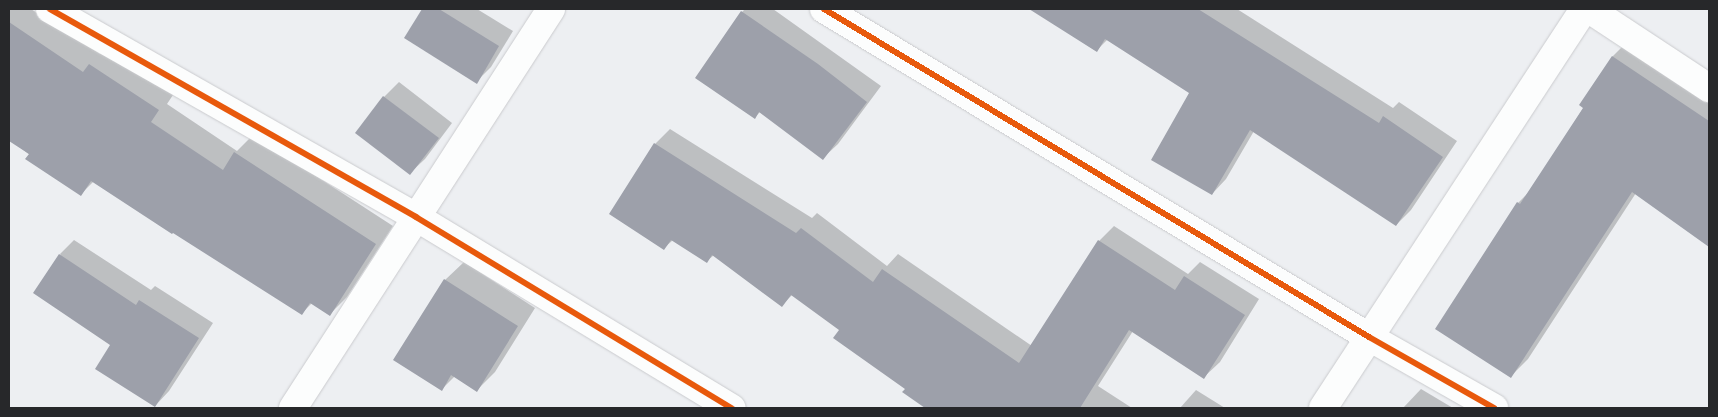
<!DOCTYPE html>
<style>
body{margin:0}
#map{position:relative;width:1718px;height:417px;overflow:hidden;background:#edeff2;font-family:Raleway,sans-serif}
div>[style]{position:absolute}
.shadow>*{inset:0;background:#0003}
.building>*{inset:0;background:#9da0aa}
.roads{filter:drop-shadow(0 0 1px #cacbce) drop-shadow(0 0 1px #cacbce)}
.minor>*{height:28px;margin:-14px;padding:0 14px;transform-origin:14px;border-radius:14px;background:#fcfdfd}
.cycleway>*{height:6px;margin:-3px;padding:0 3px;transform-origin:3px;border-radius:3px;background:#e8590c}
span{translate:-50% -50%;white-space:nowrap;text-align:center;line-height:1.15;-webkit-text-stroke:5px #fff;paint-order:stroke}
.frame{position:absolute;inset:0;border:10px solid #27282a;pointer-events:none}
</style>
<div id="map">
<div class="shadow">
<i style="clip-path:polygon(9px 9px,31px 9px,100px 54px,107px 47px,175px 92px,167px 104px,237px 151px,253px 135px,393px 226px,347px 297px,330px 314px,312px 303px,302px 313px,94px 181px,81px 194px,9px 139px)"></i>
<i style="clip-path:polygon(424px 9px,477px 9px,513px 31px,491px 67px,476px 82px,406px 38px)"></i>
<i style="clip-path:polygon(745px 9px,773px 9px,881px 86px,838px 144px,823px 158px,760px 112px,755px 117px,742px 12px)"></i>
<i style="clip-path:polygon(1037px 9px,1237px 9px,1393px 108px,1399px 102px,1457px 141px,1411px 210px,1396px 225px,1254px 131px,1226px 179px,1212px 194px,1191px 93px,1108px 39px,1096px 51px,1035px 11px)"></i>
<i style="clip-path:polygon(1630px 39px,1709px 94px,1709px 240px,1706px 243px,1636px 193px,1528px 359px,1511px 376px,1518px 203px,1532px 189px,1584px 107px,1581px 105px,1613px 56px)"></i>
<i style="clip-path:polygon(399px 82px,452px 123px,425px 159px,410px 173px,357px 133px,384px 97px)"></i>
<i style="clip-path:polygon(670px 129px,812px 218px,817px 213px,887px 266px,898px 254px,1032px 346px,1099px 241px,1114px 226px,1188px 274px,1200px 262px,1259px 299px,1220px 362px,1204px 377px,1133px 331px,1098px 386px,1132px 408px,955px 408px,941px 398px,931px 408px,927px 408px,904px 392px,907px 388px,841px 330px,793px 294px,782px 305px,714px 255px,707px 261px,673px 240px,664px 248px,655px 144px)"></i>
<i style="clip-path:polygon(74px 240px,151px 290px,155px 286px,213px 323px,169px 391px,155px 406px,112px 345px,60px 254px)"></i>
<i style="clip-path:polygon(464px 262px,535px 308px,495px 372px,477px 390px,455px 376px,441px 390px,445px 280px)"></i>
<i style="clip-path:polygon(1421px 389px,1453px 408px,1403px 408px)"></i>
<i style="clip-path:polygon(1196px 390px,1225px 408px,1180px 408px)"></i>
</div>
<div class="building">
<i style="clip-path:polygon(422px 9px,439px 9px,499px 46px,477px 84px,404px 38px)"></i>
<i style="clip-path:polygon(1029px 9px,1198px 9px,1379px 123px,1383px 116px,1443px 157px,1396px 226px,1250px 130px,1212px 195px,1151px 160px,1189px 93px,1105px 39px,1097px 52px)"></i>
<i style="clip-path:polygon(741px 11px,818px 64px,867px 102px,823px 160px,759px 112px,755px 119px,695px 78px)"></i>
<i style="clip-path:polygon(9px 22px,83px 72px,89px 64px,159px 110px,151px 122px,223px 170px,234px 152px,376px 244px,330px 316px,310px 303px,302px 315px,173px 233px,172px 234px,91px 181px,81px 196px,25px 159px,29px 154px,9px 141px)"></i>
<i style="clip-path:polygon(1612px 56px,1709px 121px,1709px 247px,1632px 192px,1511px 378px,1435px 329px,1517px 202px,1520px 204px,1583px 108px,1579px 105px)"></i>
<i style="clip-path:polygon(383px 96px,439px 138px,410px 175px,355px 133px)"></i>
<i style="clip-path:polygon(654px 143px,796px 233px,801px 228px,873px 282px,882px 269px,1019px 363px,1098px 240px,1175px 290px,1184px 276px,1245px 315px,1204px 379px,1129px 330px,1080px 408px,925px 408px,902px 392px,905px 389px,833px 338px,839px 330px,791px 295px,782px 307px,712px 255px,707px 263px,671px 240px,664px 250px,609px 214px)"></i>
<i style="clip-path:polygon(59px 254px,136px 305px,139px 300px,199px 338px,155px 407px,95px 369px,110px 345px,33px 293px)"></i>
<i style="clip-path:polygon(444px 279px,518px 326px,477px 392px,451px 375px,442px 391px,393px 360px)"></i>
</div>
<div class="roads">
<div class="minor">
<i style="left:50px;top:9px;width:421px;rotate:29.6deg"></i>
<i style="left:416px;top:217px;width:369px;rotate:31.2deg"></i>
<i style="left:824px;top:9px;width:636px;rotate:31.04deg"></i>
<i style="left:1369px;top:337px;width:144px;rotate:29.6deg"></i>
<i style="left:1589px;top:9px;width:144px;rotate:33.4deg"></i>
<i style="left:293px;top:408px;width:475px;rotate:-57.1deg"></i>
<i style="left:1323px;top:408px;width:477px;rotate:-56.8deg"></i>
</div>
</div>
<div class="cycleway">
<i style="left:50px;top:9px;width:421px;rotate:29.6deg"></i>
<i style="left:416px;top:217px;width:369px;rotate:31.2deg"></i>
<i style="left:824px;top:9px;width:636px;rotate:31.04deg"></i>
<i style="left:1369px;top:337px;width:144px;rotate:29.6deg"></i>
</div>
<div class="frame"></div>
</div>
